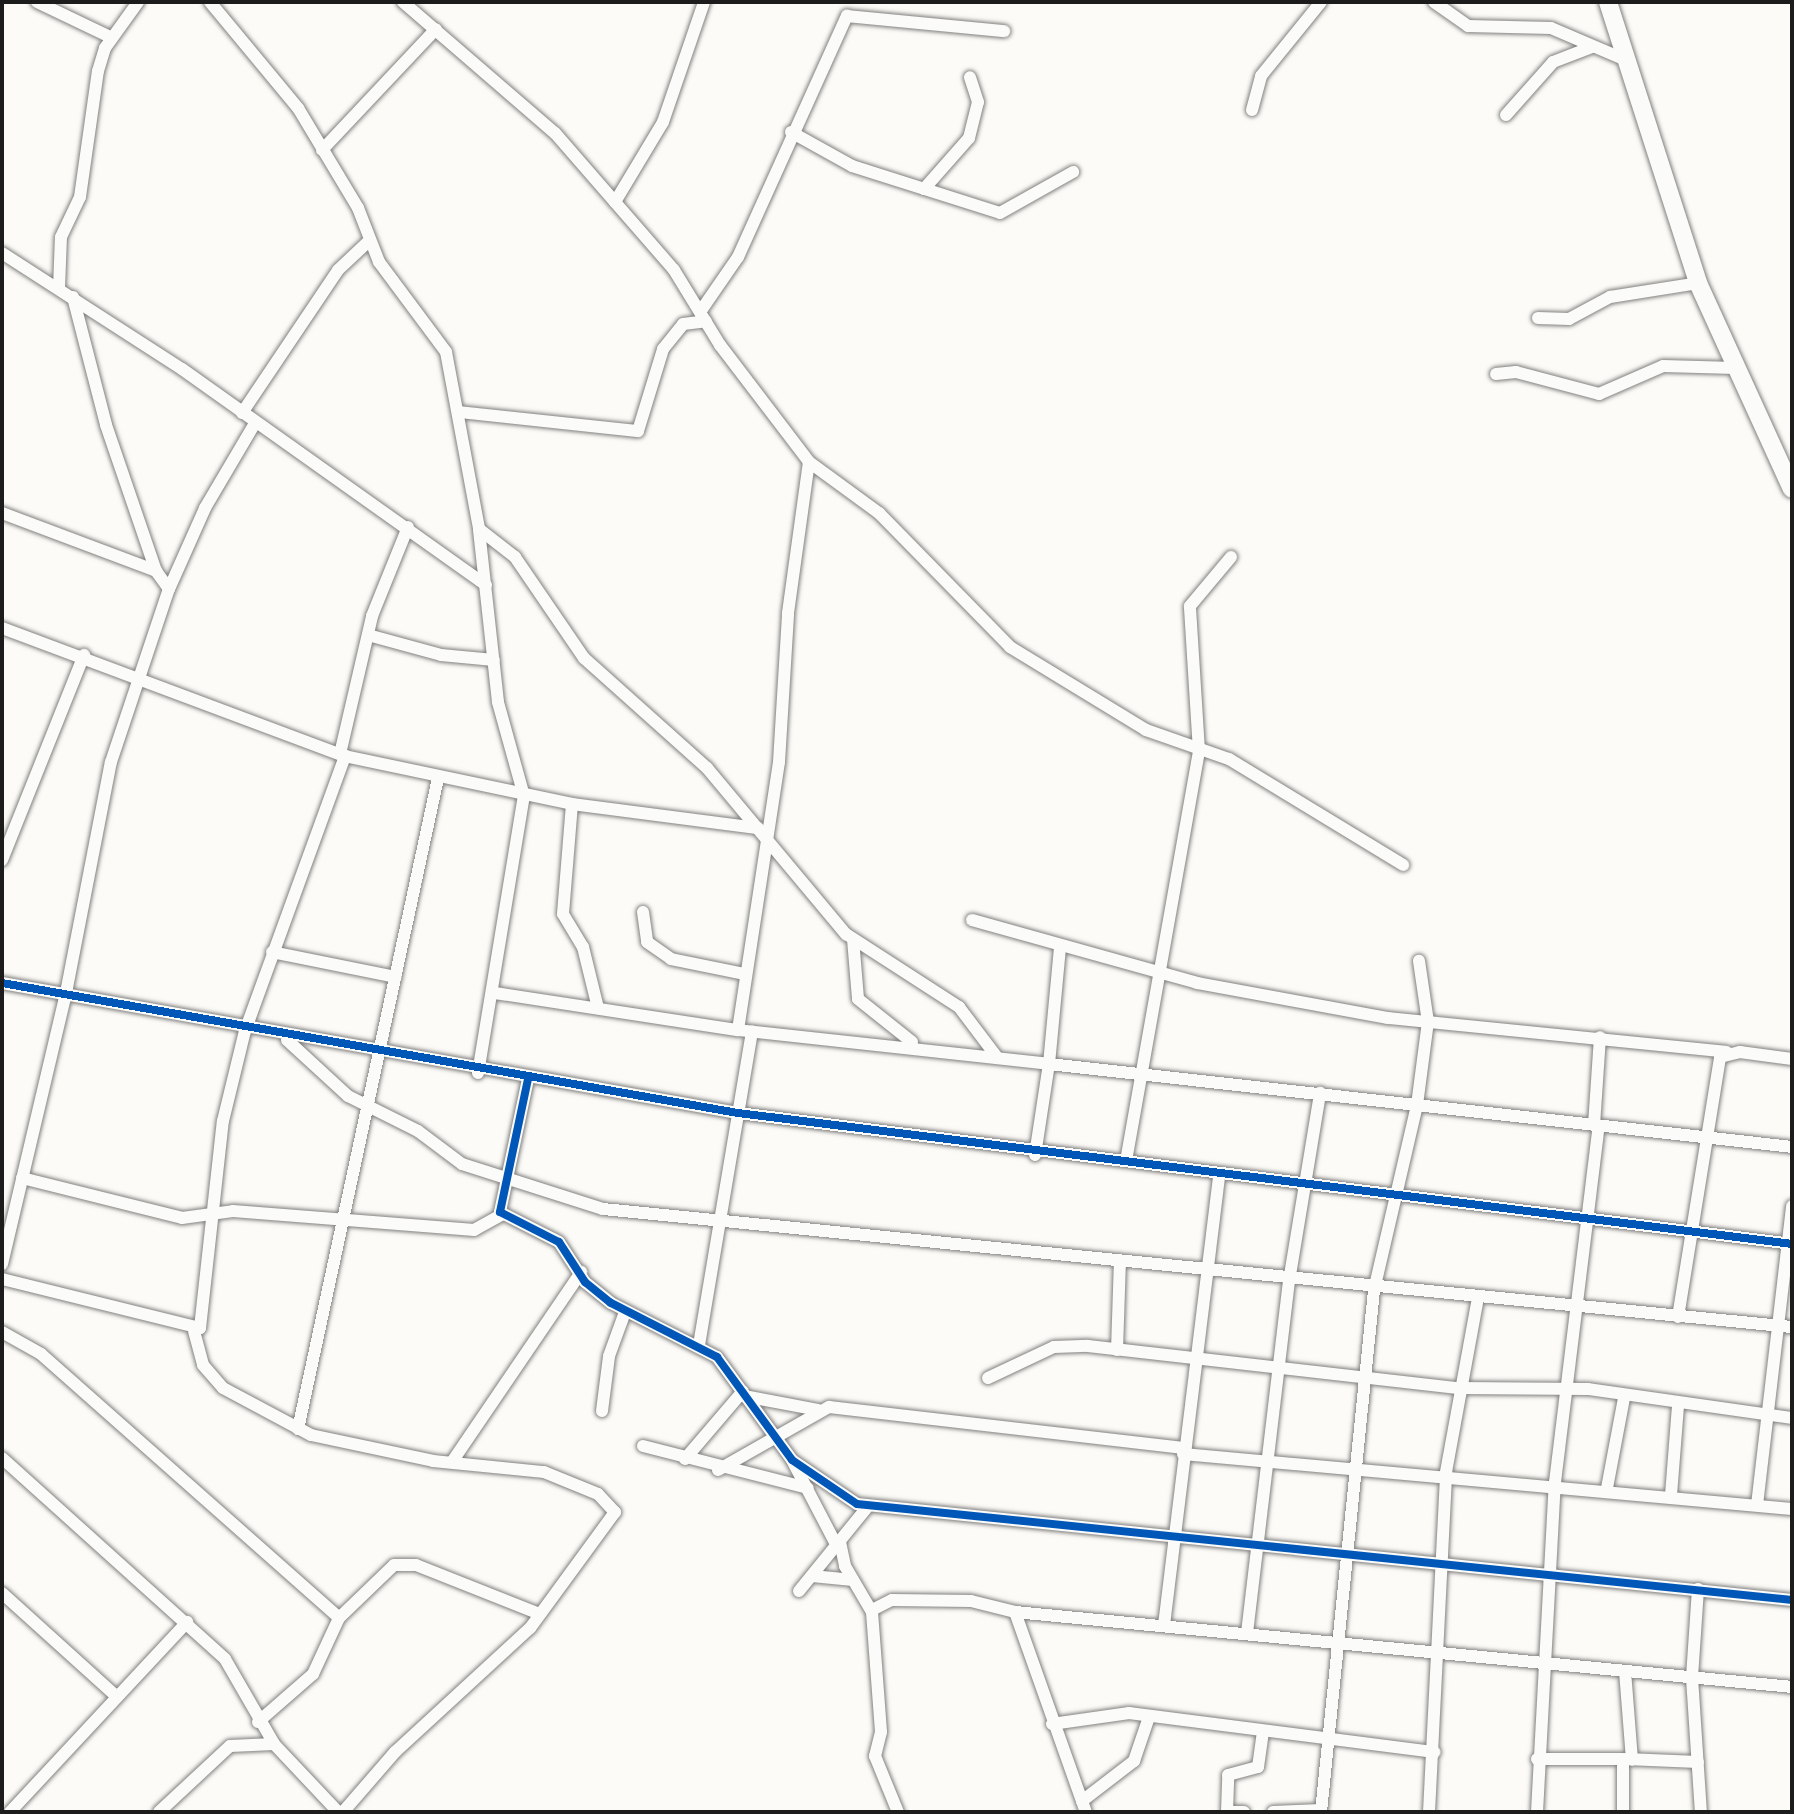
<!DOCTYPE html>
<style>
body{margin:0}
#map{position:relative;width:1794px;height:1814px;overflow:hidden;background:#fcfbf8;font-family:Mali,sans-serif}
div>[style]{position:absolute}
.roads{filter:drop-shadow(0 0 2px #81807f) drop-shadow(0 0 2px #81807f)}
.minor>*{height:12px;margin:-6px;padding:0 6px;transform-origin:6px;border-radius:6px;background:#fbfbf9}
.secondary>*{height:18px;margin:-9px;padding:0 9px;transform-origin:9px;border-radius:9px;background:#fbfbf9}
.cycleway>*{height:8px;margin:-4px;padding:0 4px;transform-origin:4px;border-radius:4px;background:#0057b8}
span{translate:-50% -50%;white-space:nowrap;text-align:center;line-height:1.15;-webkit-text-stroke:7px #fdfcf7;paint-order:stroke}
.frame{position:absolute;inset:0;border:4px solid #1c1c1c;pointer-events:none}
</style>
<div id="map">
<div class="roads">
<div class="minor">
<i style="left:37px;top:2px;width:83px;rotate:25.6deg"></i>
<i style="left:210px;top:2px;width:138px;rotate:50.3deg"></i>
<i style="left:298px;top:108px;width:117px;rotate:59deg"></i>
<i style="left:358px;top:208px;width:58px;rotate:68.7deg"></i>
<i style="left:379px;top:262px;width:112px;rotate:53.3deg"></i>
<i style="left:446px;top:352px;width:180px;rotate:79.4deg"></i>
<i style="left:479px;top:529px;width:46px;rotate:37.9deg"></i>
<i style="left:515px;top:557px;width:122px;rotate:55.7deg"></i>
<i style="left:584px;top:658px;width:165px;rotate:41.8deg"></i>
<i style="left:707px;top:768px;width:217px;rotate:50.1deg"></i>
<i style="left:846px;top:934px;width:135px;rotate:32.9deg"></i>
<i style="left:959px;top:1007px;width:61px;rotate:52.9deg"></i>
<i style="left:403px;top:2px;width:201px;rotate:40.8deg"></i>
<i style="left:555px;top:133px;width:181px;rotate:49deg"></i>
<i style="left:674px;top:270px;width:88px;rotate:58.5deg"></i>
<i style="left:720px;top:345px;width:147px;rotate:52.7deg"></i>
<i style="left:809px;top:462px;width:87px;rotate:36.1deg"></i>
<i style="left:879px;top:513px;width:187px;rotate:45.6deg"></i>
<i style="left:1010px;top:647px;width:159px;rotate:31.4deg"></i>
<i style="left:1146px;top:730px;width:88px;rotate:19.3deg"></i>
<i style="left:1229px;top:759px;width:204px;rotate:31.3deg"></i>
<i style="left:1434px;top:2px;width:42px;rotate:35.2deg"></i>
<i style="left:1468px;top:26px;width:83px;rotate:1.4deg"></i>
<i style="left:1551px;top:28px;width:84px;rotate:23.2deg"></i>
<i style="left:1252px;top:110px;width:35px;rotate:-75deg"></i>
<i style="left:1261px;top:76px;width:95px;rotate:-51deg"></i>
<i style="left:1506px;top:115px;width:71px;rotate:-48.4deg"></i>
<i style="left:1553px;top:62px;width:42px;rotate:-21deg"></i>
<i style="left:791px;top:132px;width:70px;rotate:29.1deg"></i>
<i style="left:852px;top:166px;width:155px;rotate:17.6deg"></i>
<i style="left:1000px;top:213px;width:84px;rotate:-29.3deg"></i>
<i style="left:322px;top:150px;width:166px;rotate:-46.7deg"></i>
<i style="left:924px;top:189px;width:68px;rotate:-48.6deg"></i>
<i style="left:969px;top:138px;width:37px;rotate:-76deg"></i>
<i style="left:978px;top:102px;width:26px;rotate:-108deg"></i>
<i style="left:615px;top:202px;width:93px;rotate:-59deg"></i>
<i style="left:663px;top:122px;width:127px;rotate:-71.1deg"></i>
<i style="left:2px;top:253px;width:214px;rotate:32.8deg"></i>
<i style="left:182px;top:369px;width:373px;rotate:35.4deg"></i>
<i style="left:59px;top:288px;width:51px;rotate:-87.8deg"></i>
<i style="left:61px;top:237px;width:44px;rotate:-64.6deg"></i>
<i style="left:80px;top:197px;width:127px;rotate:-81.9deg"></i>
<i style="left:98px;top:71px;width:24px;rotate:-73deg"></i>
<i style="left:105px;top:48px;width:57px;rotate:-54.3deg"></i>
<i style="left:73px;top:297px;width:132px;rotate:75.5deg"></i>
<i style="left:106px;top:425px;width:154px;rotate:71.1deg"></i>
<i style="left:156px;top:571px;width:22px;rotate:54deg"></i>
<i style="left:700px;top:312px;width:67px;rotate:-55.4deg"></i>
<i style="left:738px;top:257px;width:265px;rotate:-65.7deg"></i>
<i style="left:847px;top:16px;width:158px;rotate:5.5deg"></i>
<i style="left:1538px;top:318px;width:31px;rotate:2deg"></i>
<i style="left:1569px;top:319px;width:47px;rotate:-28.2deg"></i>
<i style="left:1610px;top:297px;width:89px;rotate:-9deg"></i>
<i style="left:1496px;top:374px;width:20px;rotate:-6deg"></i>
<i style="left:1516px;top:372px;width:86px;rotate:14.8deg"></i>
<i style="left:1599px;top:394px;width:70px;rotate:-23.6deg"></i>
<i style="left:1663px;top:366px;width:72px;rotate:1.6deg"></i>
<i style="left:459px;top:412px;width:180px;rotate:6.1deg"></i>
<i style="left:638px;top:431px;width:86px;rotate:-73deg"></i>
<i style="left:663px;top:349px;width:32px;rotate:-51deg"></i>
<i style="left:683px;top:324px;width:23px;rotate:-7deg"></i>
<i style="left:242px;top:413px;width:172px;rotate:-56.1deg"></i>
<i style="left:338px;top:270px;width:44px;rotate:-43.2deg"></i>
<i style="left:2px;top:513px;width:165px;rotate:20.6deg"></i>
<i style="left:2px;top:628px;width:366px;rotate:20.5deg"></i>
<i style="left:345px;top:756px;width:232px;rotate:11.9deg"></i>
<i style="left:572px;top:804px;width:188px;rotate:7.4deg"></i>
<i style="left:368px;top:635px;width:76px;rotate:15.3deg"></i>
<i style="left:441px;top:655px;width:53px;rotate:5.4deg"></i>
<i style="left:340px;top:754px;width:142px;rotate:-76.9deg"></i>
<i style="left:372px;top:616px;width:96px;rotate:-68deg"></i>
<i style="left:572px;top:804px;width:110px;rotate:94.7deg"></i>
<i style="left:563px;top:914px;width:39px;rotate:59deg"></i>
<i style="left:583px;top:947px;width:63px;rotate:76.2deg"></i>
<i style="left:2px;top:860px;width:221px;rotate:-68.2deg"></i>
<i style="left:643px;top:912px;width:30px;rotate:82deg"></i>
<i style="left:647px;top:942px;width:29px;rotate:35deg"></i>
<i style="left:671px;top:959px;width:76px;rotate:11.5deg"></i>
<i style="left:972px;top:920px;width:234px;rotate:15.6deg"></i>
<i style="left:1197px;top:983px;width:194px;rotate:10.4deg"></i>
<i style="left:1388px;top:1018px;width:340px;rotate:5.7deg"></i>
<i style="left:853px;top:939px;width:60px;rotate:85.2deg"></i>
<i style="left:858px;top:999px;width:69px;rotate:38.5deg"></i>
<i style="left:272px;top:952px;width:126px;rotate:11.4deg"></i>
<i style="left:2px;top:983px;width:747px;rotate:10.02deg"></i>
<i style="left:738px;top:1113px;width:1062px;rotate:7.08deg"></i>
<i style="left:495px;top:993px;width:246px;rotate:8.7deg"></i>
<i style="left:738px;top:1030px;width:313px;rotate:6.2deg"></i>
<i style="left:1049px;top:1064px;width:118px;rotate:-84.6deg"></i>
<i style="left:738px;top:1030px;width:271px;rotate:-81.3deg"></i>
<i style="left:779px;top:762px;width:149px;rotate:-86.5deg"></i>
<i style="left:788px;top:613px;width:152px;rotate:-82.1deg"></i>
<i style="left:287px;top:1040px;width:83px;rotate:42.6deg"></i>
<i style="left:348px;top:1096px;width:78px;rotate:26.6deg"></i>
<i style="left:418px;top:1131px;width:55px;rotate:36.9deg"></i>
<i style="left:462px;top:1164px;width:148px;rotate:17.7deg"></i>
<i style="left:603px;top:1209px;width:1195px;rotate:5.67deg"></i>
<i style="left:478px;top:1073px;width:281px;rotate:-80.6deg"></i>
<i style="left:524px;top:796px;width:98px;rotate:-105.5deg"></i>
<i style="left:498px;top:702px;width:174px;rotate:-96.3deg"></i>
<i style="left:528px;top:1079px;width:136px;rotate:101.9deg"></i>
<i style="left:500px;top:1212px;width:66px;rotate:27deg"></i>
<i style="left:559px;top:1242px;width:48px;rotate:57deg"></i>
<i style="left:585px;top:1282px;width:33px;rotate:39deg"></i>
<i style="left:611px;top:1303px;width:119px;rotate:27deg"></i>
<i style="left:717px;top:1357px;width:127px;rotate:53.9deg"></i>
<i style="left:792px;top:1460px;width:78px;rotate:34.1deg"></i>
<i style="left:857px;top:1504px;width:940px;rotate:5.86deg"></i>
<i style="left:1594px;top:1125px;width:88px;rotate:-86.1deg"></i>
<i style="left:1035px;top:1155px;width:92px;rotate:-81.3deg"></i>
<i style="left:1049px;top:1064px;width:748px;rotate:6.37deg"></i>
<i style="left:1126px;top:1161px;width:416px;rotate:-79.9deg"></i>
<i style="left:1199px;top:751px;width:145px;rotate:-93.6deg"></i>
<i style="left:1190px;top:606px;width:64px;rotate:-50.1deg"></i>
<i style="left:22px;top:1178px;width:165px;rotate:14deg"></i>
<i style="left:182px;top:1218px;width:51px;rotate:-7.8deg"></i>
<i style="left:233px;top:1211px;width:242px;rotate:4.5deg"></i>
<i style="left:474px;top:1230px;width:33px;rotate:-29deg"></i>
<i style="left:2px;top:1264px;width:273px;rotate:-76.7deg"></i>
<i style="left:65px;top:998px;width:240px;rotate:-79deg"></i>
<i style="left:111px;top:762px;width:182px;rotate:-71.5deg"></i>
<i style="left:169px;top:589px;width:89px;rotate:-66deg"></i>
<i style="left:205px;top:508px;width:99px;rotate:-59.5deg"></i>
<i style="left:2px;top:1279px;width:204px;rotate:13.9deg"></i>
<i style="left:200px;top:1328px;width:208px;rotate:-83.7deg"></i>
<i style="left:223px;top:1121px;width:93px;rotate:-76.3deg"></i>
<i style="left:245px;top:1031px;width:293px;rotate:-70deg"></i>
<i style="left:1678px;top:1317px;width:263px;rotate:-80.8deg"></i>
<i style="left:1720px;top:1057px;width:21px;rotate:-14deg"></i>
<i style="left:1740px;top:1052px;width:52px;rotate:7.7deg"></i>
<i style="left:194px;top:1331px;width:35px;rotate:75deg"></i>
<i style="left:203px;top:1365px;width:30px;rotate:49deg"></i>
<i style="left:223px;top:1388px;width:100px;rotate:28.1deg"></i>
<i style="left:311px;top:1435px;width:125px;rotate:12deg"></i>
<i style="left:433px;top:1461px;width:112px;rotate:5.7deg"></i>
<i style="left:544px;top:1472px;width:58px;rotate:22.2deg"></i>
<i style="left:598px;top:1494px;width:25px;rotate:47deg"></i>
<i style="left:615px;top:1512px;width:144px;rotate:126.2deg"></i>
<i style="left:530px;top:1628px;width:183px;rotate:137.4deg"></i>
<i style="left:395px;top:1752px;width:79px;rotate:130.9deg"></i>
<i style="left:2px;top:1332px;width:45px;rotate:29.4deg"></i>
<i style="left:41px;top:1354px;width:398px;rotate:41.5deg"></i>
<i style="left:699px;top:1345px;width:318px;rotate:-80.4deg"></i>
<i style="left:1117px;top:1350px;width:89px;rotate:-88.1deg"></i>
<i style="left:988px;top:1378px;width:73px;rotate:-25.2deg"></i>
<i style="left:1054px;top:1347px;width:34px;rotate:-2deg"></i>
<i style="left:1088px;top:1346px;width:372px;rotate:6.5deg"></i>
<i style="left:1458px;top:1388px;width:130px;rotate:0.4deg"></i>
<i style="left:1588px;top:1389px;width:206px;rotate:8.1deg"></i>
<i style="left:744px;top:1396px;width:75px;rotate:10.7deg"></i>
<i style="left:602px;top:1411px;width:55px;rotate:-82.7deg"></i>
<i style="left:609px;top:1356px;width:47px;rotate:-70deg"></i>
<i style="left:298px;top:1429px;width:666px;rotate:-77.86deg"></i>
<i style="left:643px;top:1446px;width:170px;rotate:14.3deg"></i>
<i style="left:1183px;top:1454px;width:611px;rotate:5.16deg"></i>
<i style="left:2px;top:1458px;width:300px;rotate:42deg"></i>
<i style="left:225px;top:1659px;width:98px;rotate:60deg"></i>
<i style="left:274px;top:1744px;width:93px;rotate:46.7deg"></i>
<i style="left:685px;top:1459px;width:89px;rotate:-49.5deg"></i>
<i style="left:452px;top:1462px;width:230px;rotate:-55.8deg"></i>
<i style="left:793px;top:1462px;width:95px;rotate:62.4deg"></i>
<i style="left:718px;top:1470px;width:128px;rotate:-29.6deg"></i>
<i style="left:829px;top:1407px;width:357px;rotate:6.6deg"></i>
<i style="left:1607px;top:1488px;width:92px;rotate:-79.3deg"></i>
<i style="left:1671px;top:1495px;width:88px;rotate:-85.5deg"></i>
<i style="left:1757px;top:1505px;width:301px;rotate:-83.3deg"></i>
<i style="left:840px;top:1542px;width:25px;rotate:78deg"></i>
<i style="left:845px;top:1566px;width:53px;rotate:59.6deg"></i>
<i style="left:872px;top:1612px;width:120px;rotate:85.7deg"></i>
<i style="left:881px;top:1732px;width:25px;rotate:104deg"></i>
<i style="left:875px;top:1756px;width:61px;rotate:67.7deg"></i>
<i style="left:812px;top:1576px;width:41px;rotate:5.6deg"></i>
<i style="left:1698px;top:1589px;width:89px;rotate:93.9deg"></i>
<i style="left:1692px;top:1678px;width:134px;rotate:86.2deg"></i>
<i style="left:799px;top:1591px;width:109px;rotate:-50.9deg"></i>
<i style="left:2px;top:1593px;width:155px;rotate:42.1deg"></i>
<i style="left:872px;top:1610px;width:22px;rotate:-27deg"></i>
<i style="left:892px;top:1600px;width:79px;rotate:0.7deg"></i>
<i style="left:971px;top:1601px;width:45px;rotate:14deg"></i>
<i style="left:1015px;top:1612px;width:781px;rotate:5.51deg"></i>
<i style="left:1015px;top:1612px;width:212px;rotate:70.5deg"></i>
<i style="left:1164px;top:1625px;width:452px;rotate:-83deg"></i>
<i style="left:1247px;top:1633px;width:354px;rotate:-83.2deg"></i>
<i style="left:1289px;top:1281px;width:191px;rotate:-80.6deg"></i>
<i style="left:1625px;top:1671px;width:89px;rotate:85.5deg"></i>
<i style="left:258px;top:1722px;width:73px;rotate:-41.1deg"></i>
<i style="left:313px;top:1674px;width:62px;rotate:-65.1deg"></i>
<i style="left:339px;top:1618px;width:76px;rotate:-43.9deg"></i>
<i style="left:394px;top:1565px;width:22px"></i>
<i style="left:416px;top:1565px;width:133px;rotate:21.6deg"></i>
<i style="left:1052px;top:1724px;width:78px;rotate:-8.1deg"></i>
<i style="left:1129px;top:1713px;width:308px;rotate:7.3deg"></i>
<i style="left:1537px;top:1759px;width:86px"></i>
<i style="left:1623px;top:1759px;width:53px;rotate:90deg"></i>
<i style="left:1626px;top:1759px;width:72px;rotate:2.4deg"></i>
<i style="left:1082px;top:1801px;width:66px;rotate:-37.6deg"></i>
<i style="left:1134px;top:1761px;width:46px;rotate:-71.2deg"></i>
<i style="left:10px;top:1812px;width:260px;rotate:-47deg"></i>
<i style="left:159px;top:1812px;width:97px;rotate:-42.9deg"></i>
<i style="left:230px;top:1746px;width:44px;rotate:-2.6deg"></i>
<i style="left:1227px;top:1812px;width:37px;rotate:-88deg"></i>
<i style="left:1228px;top:1775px;width:31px;rotate:-15deg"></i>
<i style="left:1258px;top:1767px;width:34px;rotate:-82deg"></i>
<i style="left:1227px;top:1812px;width:17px"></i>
<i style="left:1273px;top:1812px;width:48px;rotate:-2.4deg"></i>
<i style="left:1321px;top:1812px;width:525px;rotate:-84.2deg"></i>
<i style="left:1374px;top:1290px;width:190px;rotate:-76.9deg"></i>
<i style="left:1417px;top:1105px;width:84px;rotate:-82.5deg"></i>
<i style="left:1428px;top:1022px;width:62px;rotate:-98.4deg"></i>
<i style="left:1429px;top:1812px;width:340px;rotate:-87.1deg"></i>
<i style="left:1446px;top:1472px;width:177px;rotate:-79.6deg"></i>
<i style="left:1537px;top:1812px;width:330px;rotate:-86.9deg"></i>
<i style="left:1555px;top:1482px;width:359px;rotate:-83deg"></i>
</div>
<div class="secondary">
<i style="left:1608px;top:2px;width:295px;rotate:72.2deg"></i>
<i style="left:1698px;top:283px;width:226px;rotate:65.5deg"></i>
</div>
</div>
<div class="cycleway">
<i style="left:2px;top:983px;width:747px;rotate:10.02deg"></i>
<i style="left:738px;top:1113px;width:1062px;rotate:7.08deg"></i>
<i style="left:528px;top:1079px;width:136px;rotate:101.9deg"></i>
<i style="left:500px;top:1212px;width:66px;rotate:27deg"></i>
<i style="left:559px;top:1242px;width:48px;rotate:57deg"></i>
<i style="left:585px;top:1282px;width:33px;rotate:39deg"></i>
<i style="left:611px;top:1303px;width:119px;rotate:27deg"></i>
<i style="left:717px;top:1357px;width:127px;rotate:53.9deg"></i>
<i style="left:792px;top:1460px;width:78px;rotate:34.1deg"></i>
<i style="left:857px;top:1504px;width:940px;rotate:5.86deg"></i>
</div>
<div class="frame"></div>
</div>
